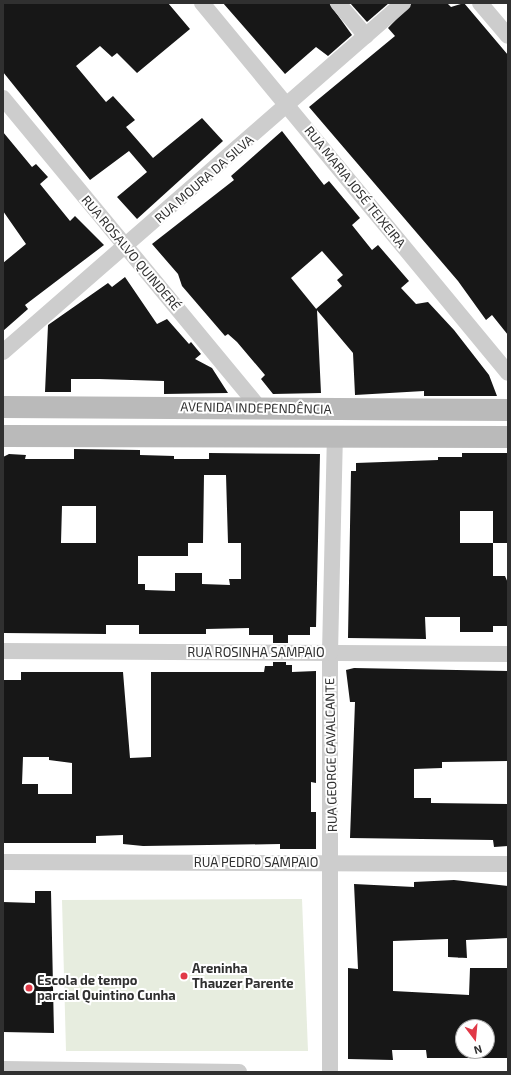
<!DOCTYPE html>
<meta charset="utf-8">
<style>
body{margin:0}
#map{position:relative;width:511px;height:1075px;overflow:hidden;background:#fff;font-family:"Exo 2",sans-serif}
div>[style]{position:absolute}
.green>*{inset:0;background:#e7eddf}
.building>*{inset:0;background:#171717}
.street>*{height:16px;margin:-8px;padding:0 8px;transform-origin:8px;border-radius:8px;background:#cdcdcd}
.secondary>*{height:22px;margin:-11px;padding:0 11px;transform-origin:11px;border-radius:11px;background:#bababa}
.dots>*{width:11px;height:11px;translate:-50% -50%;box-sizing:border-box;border:2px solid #fff;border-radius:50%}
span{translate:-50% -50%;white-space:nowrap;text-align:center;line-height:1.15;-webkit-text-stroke:4px #fff;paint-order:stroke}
.street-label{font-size:13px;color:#303030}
.poi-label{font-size:13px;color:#303030;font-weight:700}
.left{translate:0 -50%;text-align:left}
.frame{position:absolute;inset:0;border:4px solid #303030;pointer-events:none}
.north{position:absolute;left:455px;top:1019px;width:40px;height:40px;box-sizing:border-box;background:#fff;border:1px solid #acacac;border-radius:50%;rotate:164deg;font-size:11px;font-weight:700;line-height:16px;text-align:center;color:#303030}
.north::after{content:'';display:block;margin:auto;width:14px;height:18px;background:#e13947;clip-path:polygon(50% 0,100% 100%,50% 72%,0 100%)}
</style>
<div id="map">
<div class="green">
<i style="clip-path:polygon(302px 899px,308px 1051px,66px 1051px,62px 900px)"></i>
</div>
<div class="building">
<i style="clip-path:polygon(3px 3px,168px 3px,190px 29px,137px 73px,117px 53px,112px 57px,100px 46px,76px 66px,106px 102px,113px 96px,135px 120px,126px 127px,153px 158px,202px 118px,223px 141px,137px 219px,117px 197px,147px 172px,129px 151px,90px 180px,3px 72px)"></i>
<i style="clip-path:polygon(223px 3px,329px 3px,352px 35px,328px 56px,316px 47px,285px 74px)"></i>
<i style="clip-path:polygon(350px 3px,389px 3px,367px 22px)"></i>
<i style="clip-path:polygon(412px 3px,447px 3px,451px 7px,464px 3px,508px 55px,508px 335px,492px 315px,486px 320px,458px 281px,309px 107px,395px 36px,388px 28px)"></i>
<i style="clip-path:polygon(282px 131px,324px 185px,329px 181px,360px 218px,352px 225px,372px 250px,378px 245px,409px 281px,401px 288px,416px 304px,428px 302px,454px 330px,489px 375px,497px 396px,424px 396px,424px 391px,355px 395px,353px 353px,316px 309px,342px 286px,337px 280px,343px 275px,322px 251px,291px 278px,317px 310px,321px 393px,273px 394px,261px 379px,265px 375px,237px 342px,228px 334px,225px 336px,182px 286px,178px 274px,152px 244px,234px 180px,231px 176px)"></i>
<i style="clip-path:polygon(3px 132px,32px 167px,36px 164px,48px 177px,40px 184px,70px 221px,75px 216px,104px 245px,25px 305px,28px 309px,3px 331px,3px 263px,26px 244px,3px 211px)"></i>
<i style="clip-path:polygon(125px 277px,157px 324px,167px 319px,189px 344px,191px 342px,201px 354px,195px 359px,212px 368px,228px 393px,164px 394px,164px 381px,99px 379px,71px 379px,71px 392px,45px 392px,48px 325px,108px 283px,112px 287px)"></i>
<i style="clip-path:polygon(evenodd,74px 449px,140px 450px,140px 455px,174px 456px,174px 459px,209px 459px,209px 453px,320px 454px,316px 627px,310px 627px,310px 635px,288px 635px,288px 643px,273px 643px,273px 635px,249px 635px,249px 628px,206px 629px,206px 634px,139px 634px,139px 625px,106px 625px,106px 634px,4px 633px,3px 457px,9px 454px,26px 455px,25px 459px,74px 459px,74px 449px,204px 475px,226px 475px,228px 543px,241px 543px,241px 579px,229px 579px,230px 585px,202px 584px,202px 573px,175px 573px,175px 591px,145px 590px,145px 584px,138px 584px,138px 556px,188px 556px,188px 543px,203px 543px,204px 475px,74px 449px,62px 506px,96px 506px,96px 543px,61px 543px,62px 506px)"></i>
<i style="clip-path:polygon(462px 453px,508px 453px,508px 543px,493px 543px,493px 511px,460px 511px,460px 543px,493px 543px,493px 576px,505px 576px,508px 583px,508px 626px,493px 626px,493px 632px,460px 632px,460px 617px,425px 617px,426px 639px,348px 638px,351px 471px,356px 471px,356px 463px,438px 460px,438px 457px,462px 457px)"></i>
<i style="clip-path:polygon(evenodd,273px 662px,286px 662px,286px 665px,292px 665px,292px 672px,316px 671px,316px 783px,311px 782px,311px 812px,316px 812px,316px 849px,280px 849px,280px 844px,143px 846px,123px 844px,123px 835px,96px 836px,96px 843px,3px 843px,3px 680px,21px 680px,21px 672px,123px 672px,130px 758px,151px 757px,151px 672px,264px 672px,265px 666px,273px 666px,273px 662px,23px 757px,49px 757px,49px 760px,72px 763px,72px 794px,38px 794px,38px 784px,22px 784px,23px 757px)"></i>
<i style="clip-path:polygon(354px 668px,508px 671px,508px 761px,442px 762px,442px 768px,414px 769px,414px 798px,431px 798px,431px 803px,508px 804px,508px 846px,494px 847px,493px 840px,350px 838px,355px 702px,350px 702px,346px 670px)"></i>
<i style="clip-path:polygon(evenodd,454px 880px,508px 886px,508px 938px,466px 940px,467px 958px,448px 957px,448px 939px,393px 941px,393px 991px,469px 995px,470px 968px,508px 968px,508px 1058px,427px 1058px,426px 1050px,392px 1050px,393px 1060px,348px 1059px,348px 968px,358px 969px,354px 884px,414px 887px,414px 882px,454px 880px,463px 1027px,487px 1027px,487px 1051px,463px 1051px,463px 1027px)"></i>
<i style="clip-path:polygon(35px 891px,51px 891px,54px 1033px,3px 1032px,3px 902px,35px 903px)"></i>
</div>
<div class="street">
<i style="left:202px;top:3px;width:480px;rotate:50.4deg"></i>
<i style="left:338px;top:3px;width:43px;rotate:49.7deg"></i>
<i style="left:480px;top:3px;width:43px;rotate:49.7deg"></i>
<i style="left:3px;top:98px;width:401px;rotate:50.4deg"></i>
<i style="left:3px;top:352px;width:531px;rotate:-41.1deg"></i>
<i style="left:3px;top:651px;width:505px;rotate:0.34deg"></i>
<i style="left:3px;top:862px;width:505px;rotate:0.23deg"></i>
<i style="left:3px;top:1069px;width:236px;rotate:0.7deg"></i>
<i style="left:330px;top:1072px;width:419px;rotate:-90deg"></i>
<i style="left:330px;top:653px;width:215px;rotate:-88.7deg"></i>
</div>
<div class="secondary">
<i style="left:3px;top:407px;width:505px;rotate:0.34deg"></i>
<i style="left:3px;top:436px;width:505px;rotate:0.11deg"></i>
</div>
<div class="dots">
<i style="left:184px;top:976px;background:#e13947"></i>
<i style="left:29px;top:988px;background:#e13947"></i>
</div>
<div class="street-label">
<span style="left:204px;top:179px;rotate:-41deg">RUA MOURA DA SILVA</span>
<span style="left:355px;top:187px;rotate:51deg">RUA MARIA JOSÉ TEIXEIRA</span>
<span style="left:131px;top:253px;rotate:50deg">RUA ROSALVO QUINDERÉ</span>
<span style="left:256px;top:408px;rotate:1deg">AVENIDA INDEPENDÊNCIA</span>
<span style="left:256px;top:652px">RUA ROSINHA SAMPAIO</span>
<span style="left:331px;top:755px;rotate:-91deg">RUA GEORGE CAVALCANTE</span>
<span style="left:256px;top:862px">RUA PEDRO SAMPAIO</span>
</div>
<div class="poi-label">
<span class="left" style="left:192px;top:976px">Areninha<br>Thauzer Parente</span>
<span class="left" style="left:37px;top:988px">Escola de tempo<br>parcial Quintino Cunha</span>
</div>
<div class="frame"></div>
<div class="north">N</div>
</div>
